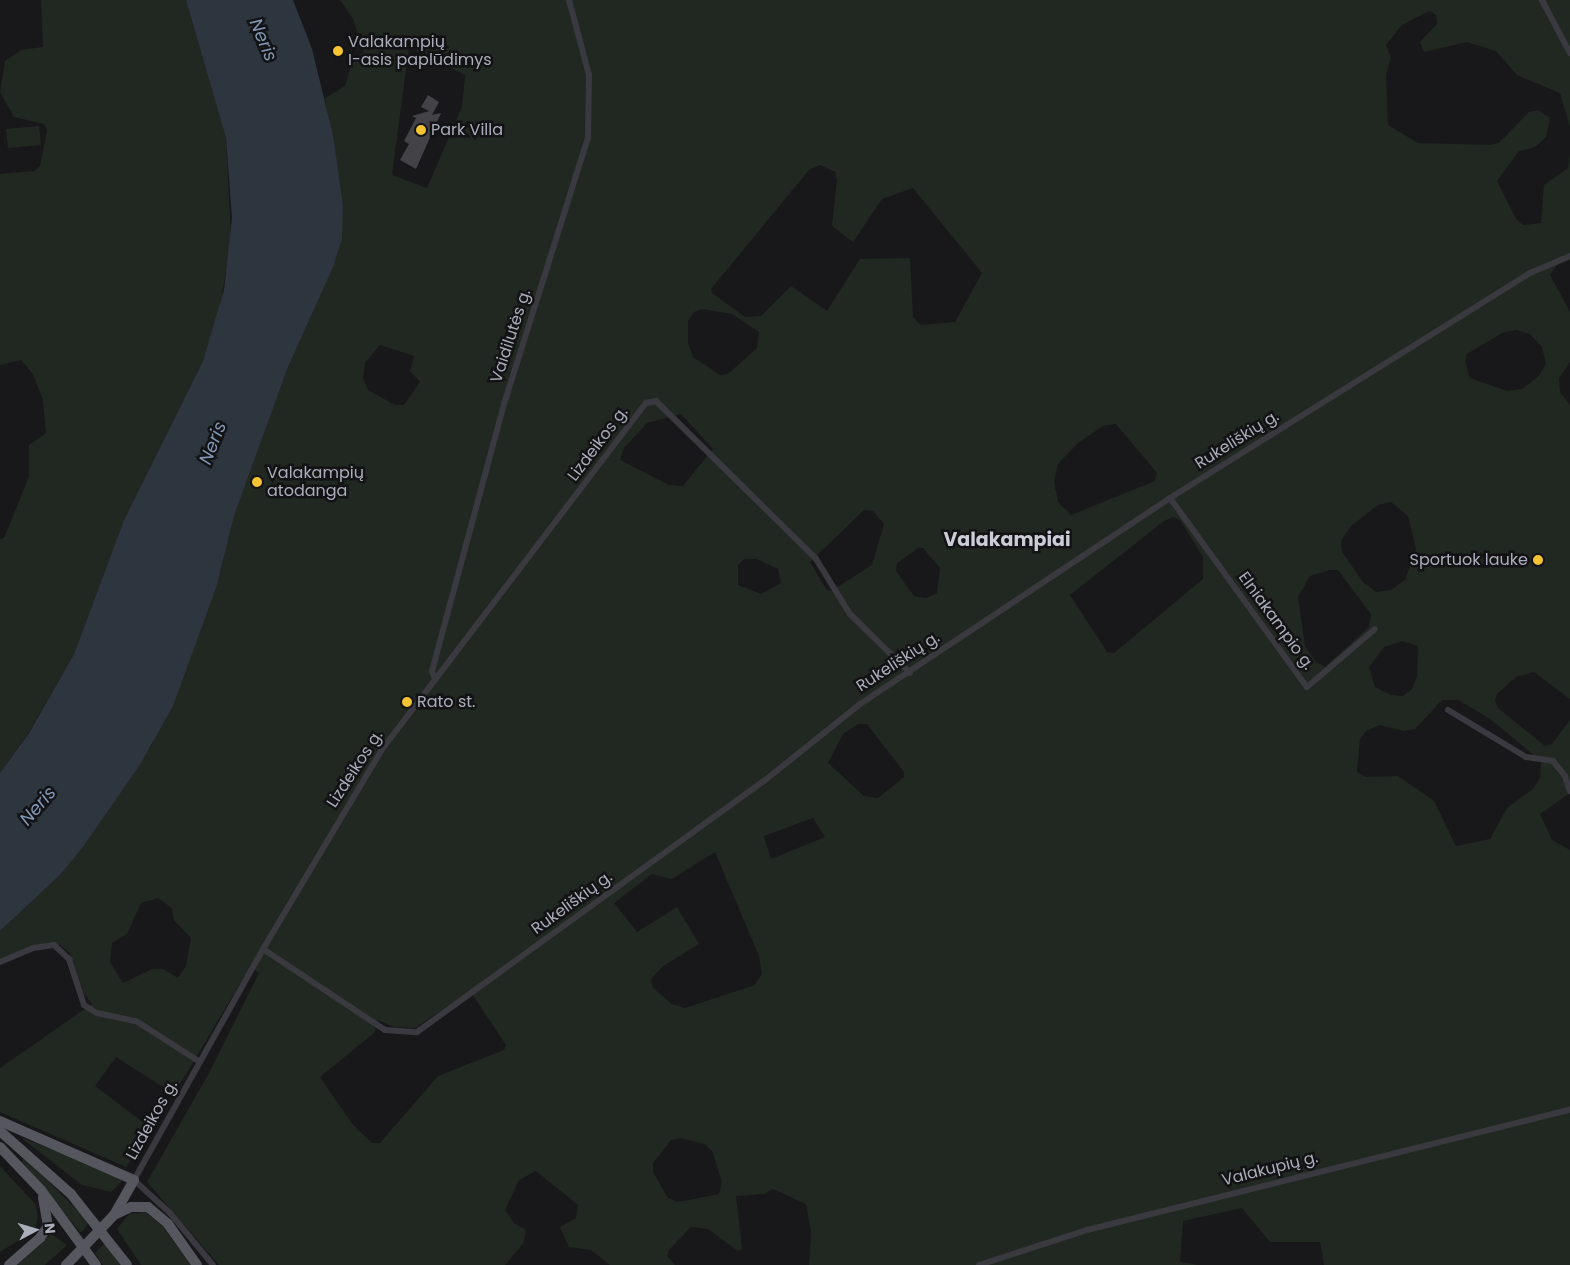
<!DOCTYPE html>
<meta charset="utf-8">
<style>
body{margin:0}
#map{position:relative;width:1570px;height:1265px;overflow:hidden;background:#18181a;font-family:Poppins,sans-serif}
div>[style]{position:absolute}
.green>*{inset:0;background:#202821}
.water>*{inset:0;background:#2d363f}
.building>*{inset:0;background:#424247}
.minor>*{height:6px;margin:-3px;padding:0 3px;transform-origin:3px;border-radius:3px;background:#39393f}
.primary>*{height:10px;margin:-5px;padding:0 5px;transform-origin:5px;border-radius:5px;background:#55565e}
.primary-bridge>*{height:10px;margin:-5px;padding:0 5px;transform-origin:5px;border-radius:5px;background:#55565e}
.dots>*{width:14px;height:14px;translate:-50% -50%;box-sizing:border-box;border:2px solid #131315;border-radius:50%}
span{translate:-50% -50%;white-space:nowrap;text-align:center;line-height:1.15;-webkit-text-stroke:5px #131315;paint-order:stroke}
.poi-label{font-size:16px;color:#aaadba}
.left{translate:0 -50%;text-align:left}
.right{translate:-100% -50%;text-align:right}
.street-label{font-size:16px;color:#aaadba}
.water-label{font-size:18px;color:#8098b6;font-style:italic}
.quarter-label{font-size:19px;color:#cbcdd6;font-weight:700}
.north{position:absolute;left:10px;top:1205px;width:50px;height:50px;-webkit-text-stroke:4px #131315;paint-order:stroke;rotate:84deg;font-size:14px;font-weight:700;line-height:20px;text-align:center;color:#aaadba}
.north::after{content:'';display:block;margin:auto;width:18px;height:22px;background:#aaadba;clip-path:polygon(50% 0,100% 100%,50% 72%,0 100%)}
</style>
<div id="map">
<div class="green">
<i style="clip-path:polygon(41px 0,186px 0,226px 138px,231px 239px,219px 314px,203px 361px,124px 520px,74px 654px,29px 732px,0 773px,0 539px,4px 538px,29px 477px,29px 445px,46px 433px,43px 400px,33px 374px,21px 360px,0 365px,0 174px,34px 171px,40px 166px,47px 130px,44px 124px,14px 117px,0 92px,5px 61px,21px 50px,43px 47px)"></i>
<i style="clip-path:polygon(evenodd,340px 0,1570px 0,1570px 127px,1560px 93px,1517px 75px,1496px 51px,1467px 42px,1424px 52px,1420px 42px,1437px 24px,1436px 15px,1429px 11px,1402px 25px,1386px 45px,1391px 58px,1386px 75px,1388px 125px,1418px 143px,1491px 145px,1499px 143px,1529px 112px,1538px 110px,1550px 118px,1546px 137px,1535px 147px,1519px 151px,1497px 181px,1516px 219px,1523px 225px,1541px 223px,1544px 185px,1568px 168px,1570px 154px,1570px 260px,1558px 264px,1550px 275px,1570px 312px,1570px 362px,1559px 378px,1560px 392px,1570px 405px,1570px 699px,1534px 672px,1516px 677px,1497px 694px,1495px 701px,1498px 708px,1545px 746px,1552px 744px,1570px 720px,1570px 793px,1540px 814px,1552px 840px,1570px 850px,1570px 1265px,1324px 1265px,1320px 1242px,1270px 1242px,1242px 1208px,1183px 1221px,1180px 1262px,1199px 1265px,809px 1265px,811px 1232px,806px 1204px,773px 1189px,764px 1194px,736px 1196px,742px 1249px,738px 1251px,708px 1229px,691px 1227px,669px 1250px,667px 1256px,675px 1265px,610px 1265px,591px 1250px,569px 1247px,560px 1227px,576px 1218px,578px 1205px,536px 1171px,519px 1180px,505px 1210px,514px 1223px,526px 1230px,523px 1244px,505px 1265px,219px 1265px,147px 1182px,209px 1073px,259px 973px,250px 967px,174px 1094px,116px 1057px,95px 1086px,152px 1129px,126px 1167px,0 1112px,0 1068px,92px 1004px,84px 994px,70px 953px,60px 945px,34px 945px,0 959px,0 931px,60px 875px,83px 847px,152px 745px,216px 588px,234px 516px,288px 367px,338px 253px,343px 205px,325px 98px,345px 86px,353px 60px,364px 52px,353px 19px,340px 0,409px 47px,465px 75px,462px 107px,427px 188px,392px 175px,409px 47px,340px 0,820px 165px,835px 172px,837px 180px,832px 226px,853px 242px,882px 199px,913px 188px,982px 273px,955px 322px,921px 325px,913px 317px,910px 258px,860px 259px,827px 311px,791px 286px,761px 316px,745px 317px,712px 293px,711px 289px,809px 170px,820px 165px,340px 0,702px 309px,732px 314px,759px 332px,757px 348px,728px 374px,720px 375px,693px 357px,688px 343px,688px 321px,694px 312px,702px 309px,340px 0,1516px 330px,1530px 334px,1542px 347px,1546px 363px,1539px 376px,1522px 389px,1507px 391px,1470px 378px,1465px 362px,1467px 354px,1502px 333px,1516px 330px,340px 0,380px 345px,414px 356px,410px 371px,420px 382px,404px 405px,395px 405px,368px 390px,363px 378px,365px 363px,380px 345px,340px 0,681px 414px,713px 449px,683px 486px,669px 485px,620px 460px,624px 448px,647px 423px,681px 414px,340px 0,1116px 424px,1157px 473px,1155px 481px,1071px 515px,1058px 502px,1054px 481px,1058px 464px,1078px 443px,1103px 426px,1116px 424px,340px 0,1391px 502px,1408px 516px,1416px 549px,1405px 580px,1391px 590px,1376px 592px,1363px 582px,1342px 552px,1341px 541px,1351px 526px,1378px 505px,1391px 502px,340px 0,864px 510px,873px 511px,884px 524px,872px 565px,831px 591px,826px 589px,810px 562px,864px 510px,340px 0,1173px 517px,1180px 520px,1203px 557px,1203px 579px,1114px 653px,1107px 652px,1070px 595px,1164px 521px,1173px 517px,340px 0,918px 548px,923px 548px,940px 568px,937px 593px,926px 598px,914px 596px,896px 571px,897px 563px,918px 548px,340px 0,744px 559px,757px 559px,778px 569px,781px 583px,761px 594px,738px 585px,738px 565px,744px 559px,340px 0,1330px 570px,1338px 570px,1371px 614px,1369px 627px,1325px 667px,1316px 662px,1305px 646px,1298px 597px,1310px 576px,1330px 570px,340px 0,1402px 641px,1418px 646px,1417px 677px,1411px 690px,1403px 696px,1391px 695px,1375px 687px,1369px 667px,1384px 647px,1402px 641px,340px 0,1442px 700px,1458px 700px,1489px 718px,1541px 761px,1540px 778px,1533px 789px,1507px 808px,1490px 839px,1456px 846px,1434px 801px,1398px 776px,1366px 777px,1357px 772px,1360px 739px,1366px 731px,1380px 725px,1404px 731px,1415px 729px,1442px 700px,340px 0,858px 724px,867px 724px,904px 772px,904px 777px,878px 798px,864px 796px,828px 763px,843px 734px,858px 724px,340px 0,813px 818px,825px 837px,771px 859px,764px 836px,813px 818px,340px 0,715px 852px,759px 956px,762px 974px,755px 985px,685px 1008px,672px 1004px,653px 988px,651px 979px,663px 966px,699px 944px,677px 907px,637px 932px,614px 903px,652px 874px,672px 879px,715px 852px,340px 0,158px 898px,172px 908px,174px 920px,191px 938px,186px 966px,178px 978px,163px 969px,152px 969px,123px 983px,110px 962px,112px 943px,127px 934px,141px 903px,158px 898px,340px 0,470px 991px,506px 1045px,504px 1050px,438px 1076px,380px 1143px,372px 1143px,353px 1125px,320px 1077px,374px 1033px,378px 1020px,394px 1027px,415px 1028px,470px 991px,340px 0,681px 1138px,705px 1144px,712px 1151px,722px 1182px,719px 1194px,678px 1202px,668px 1198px,653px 1172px,653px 1163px,671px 1140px,681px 1138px)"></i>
<i style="clip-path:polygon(39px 126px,41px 145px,8px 148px,6px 129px)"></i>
<i style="clip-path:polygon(20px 1137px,123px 1176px,122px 1181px,111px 1192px,82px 1185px)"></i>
<i style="clip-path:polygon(24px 1157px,89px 1222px,83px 1231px,80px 1232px,22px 1162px)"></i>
<i style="clip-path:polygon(0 1166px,36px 1205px,38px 1216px,35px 1230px,0 1252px)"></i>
<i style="clip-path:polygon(146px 1212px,163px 1227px,191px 1265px,141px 1265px,117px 1229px,129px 1214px)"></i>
<i style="clip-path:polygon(51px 1234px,67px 1245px,45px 1265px,17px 1265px)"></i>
<i style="clip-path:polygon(105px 1243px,120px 1265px,103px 1265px,95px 1253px)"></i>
</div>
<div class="water">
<i style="clip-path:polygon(186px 0,293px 0,312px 49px,333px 135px,343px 205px,342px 239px,333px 267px,288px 367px,234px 516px,216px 588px,173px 706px,141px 763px,83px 847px,60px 875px,0 931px,0 773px,29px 733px,74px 654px,124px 520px,203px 361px,224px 290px,232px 218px,226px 138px)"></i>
</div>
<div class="building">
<i style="clip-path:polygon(428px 95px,439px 102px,432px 115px,441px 113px,416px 169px,400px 160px,409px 144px,404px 141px,416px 118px,412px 116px,429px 111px,421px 107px)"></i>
</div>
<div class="minor">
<i style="left:1542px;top:0;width:60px;rotate:62.2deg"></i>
<i style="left:1170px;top:498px;width:233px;rotate:54.1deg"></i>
<i style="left:1307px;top:687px;width:89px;rotate:-40.5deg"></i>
<i style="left:435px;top:679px;width:9px;rotate:-111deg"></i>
<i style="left:432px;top:671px;width:277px;rotate:-74.9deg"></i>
<i style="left:504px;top:404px;width:279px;rotate:-72.5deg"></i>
<i style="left:588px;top:138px;width:63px;rotate:-89.1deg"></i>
<i style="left:589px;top:75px;width:78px;rotate:-104.9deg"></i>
<i style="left:1448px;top:710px;width:91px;rotate:31.1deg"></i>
<i style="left:1526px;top:757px;width:27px;rotate:8deg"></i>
<i style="left:1553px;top:761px;width:19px;rotate:51deg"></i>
<i style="left:1565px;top:776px;width:16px;rotate:72deg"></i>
<i style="left:263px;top:949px;width:146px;rotate:33.6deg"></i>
<i style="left:385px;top:1030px;width:32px;rotate:4deg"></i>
<i style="left:417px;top:1032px;width:428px;rotate:-35.9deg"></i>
<i style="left:764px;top:781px;width:123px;rotate:-38.7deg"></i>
<i style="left:860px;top:704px;width:372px;rotate:-33.6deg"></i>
<i style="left:1170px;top:498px;width:425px;rotate:-32deg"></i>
<i style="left:1530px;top:273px;width:43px;rotate:-23deg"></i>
<i style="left:0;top:962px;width:36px;rotate:-23deg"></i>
<i style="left:33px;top:948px;width:21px;rotate:-8deg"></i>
<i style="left:54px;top:945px;width:21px;rotate:43deg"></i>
<i style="left:69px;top:959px;width:48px;rotate:71.9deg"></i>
<i style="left:84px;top:1005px;width:15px;rotate:32deg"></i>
<i style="left:97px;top:1013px;width:40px;rotate:12deg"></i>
<i style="left:136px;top:1021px;width:76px;rotate:32.6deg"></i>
<i style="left:213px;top:1265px;width:67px;rotate:-129.6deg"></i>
<i style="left:170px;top:1213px;width:49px;rotate:-137.5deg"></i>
<i style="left:134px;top:1180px;width:265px;rotate:-60.8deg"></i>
<i style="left:263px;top:949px;width:234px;rotate:-59.2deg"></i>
<i style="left:383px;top:748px;width:434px;rotate:-52.7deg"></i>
<i style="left:646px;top:403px;width:10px;rotate:-11deg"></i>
<i style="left:656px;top:401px;width:225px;rotate:44.6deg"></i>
<i style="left:816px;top:559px;width:65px;rotate:58.3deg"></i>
<i style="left:850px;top:614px;width:84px;rotate:44.5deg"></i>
<i style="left:979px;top:1265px;width:114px;rotate:-18deg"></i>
<i style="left:1087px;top:1230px;width:498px;rotate:-14deg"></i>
</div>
<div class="primary">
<i style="left:0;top:1121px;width:146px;rotate:23.8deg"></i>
<i style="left:134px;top:1180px;width:40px;rotate:119.7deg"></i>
<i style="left:0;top:1131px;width:95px;rotate:41.6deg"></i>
<i style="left:71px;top:1194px;width:90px;rotate:51.7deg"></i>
<i style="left:0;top:1147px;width:59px;rotate:46.4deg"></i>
<i style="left:41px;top:1190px;width:93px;rotate:53.7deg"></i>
<i style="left:114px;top:1215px;width:19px;rotate:-25deg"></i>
<i style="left:131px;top:1207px;width:17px"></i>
<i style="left:148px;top:1207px;width:26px;rotate:40deg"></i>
<i style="left:168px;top:1224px;width:50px;rotate:54.7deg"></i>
<i style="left:9px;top:1265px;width:41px;rotate:-41.1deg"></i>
<i style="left:40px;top:1238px;width:14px;rotate:-56deg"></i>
<i style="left:48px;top:1226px;width:29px;rotate:-100deg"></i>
<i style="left:66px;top:1265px;width:11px;rotate:-45deg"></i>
</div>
<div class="primary-bridge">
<i style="left:74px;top:1257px;width:58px;rotate:-46.4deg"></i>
</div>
<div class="dots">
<i style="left:338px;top:51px;background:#f6c433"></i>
<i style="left:421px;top:130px;background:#f6c433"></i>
<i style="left:257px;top:482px;background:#f6c433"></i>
<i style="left:1538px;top:560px;background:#f6c433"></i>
<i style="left:407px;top:702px;background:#f6c433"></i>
</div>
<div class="poi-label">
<span class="left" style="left:348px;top:51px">Valakampių<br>I-asis paplūdimys</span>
<span class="left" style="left:431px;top:130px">Park Villa</span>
<span class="left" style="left:267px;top:482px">Valakampių<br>atodanga</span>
<span class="right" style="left:1528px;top:560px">Sportuok lauke</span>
<span class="left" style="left:417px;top:702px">Rato st.</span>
</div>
<div class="street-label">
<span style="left:511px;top:336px;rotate:-72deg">Vaidilutės g.</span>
<span style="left:1237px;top:440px;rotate:-32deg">Rukeliškių g.</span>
<span style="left:598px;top:444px;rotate:-53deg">Lizdeikos g.</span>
<span style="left:1276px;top:621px;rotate:54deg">Elniakampio g.</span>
<span style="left:898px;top:662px;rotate:-33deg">Rukeliškių g.</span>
<span style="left:355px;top:769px;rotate:-57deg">Lizdeikos g.</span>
<span style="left:572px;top:903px;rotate:-36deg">Rukeliškių g.</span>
<span style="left:152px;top:1120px;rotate:-61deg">Lizdeikos g.</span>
<span style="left:1270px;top:1169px;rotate:-14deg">Valakupių g.</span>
</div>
<div class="water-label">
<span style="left:263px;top:40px;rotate:67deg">Neris</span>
<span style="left:213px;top:443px;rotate:-68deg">Neris</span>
<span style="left:38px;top:806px;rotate:-49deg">Neris</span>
</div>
<div class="quarter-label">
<span style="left:1007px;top:540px">Valakampiai</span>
</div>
<div class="north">N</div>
</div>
